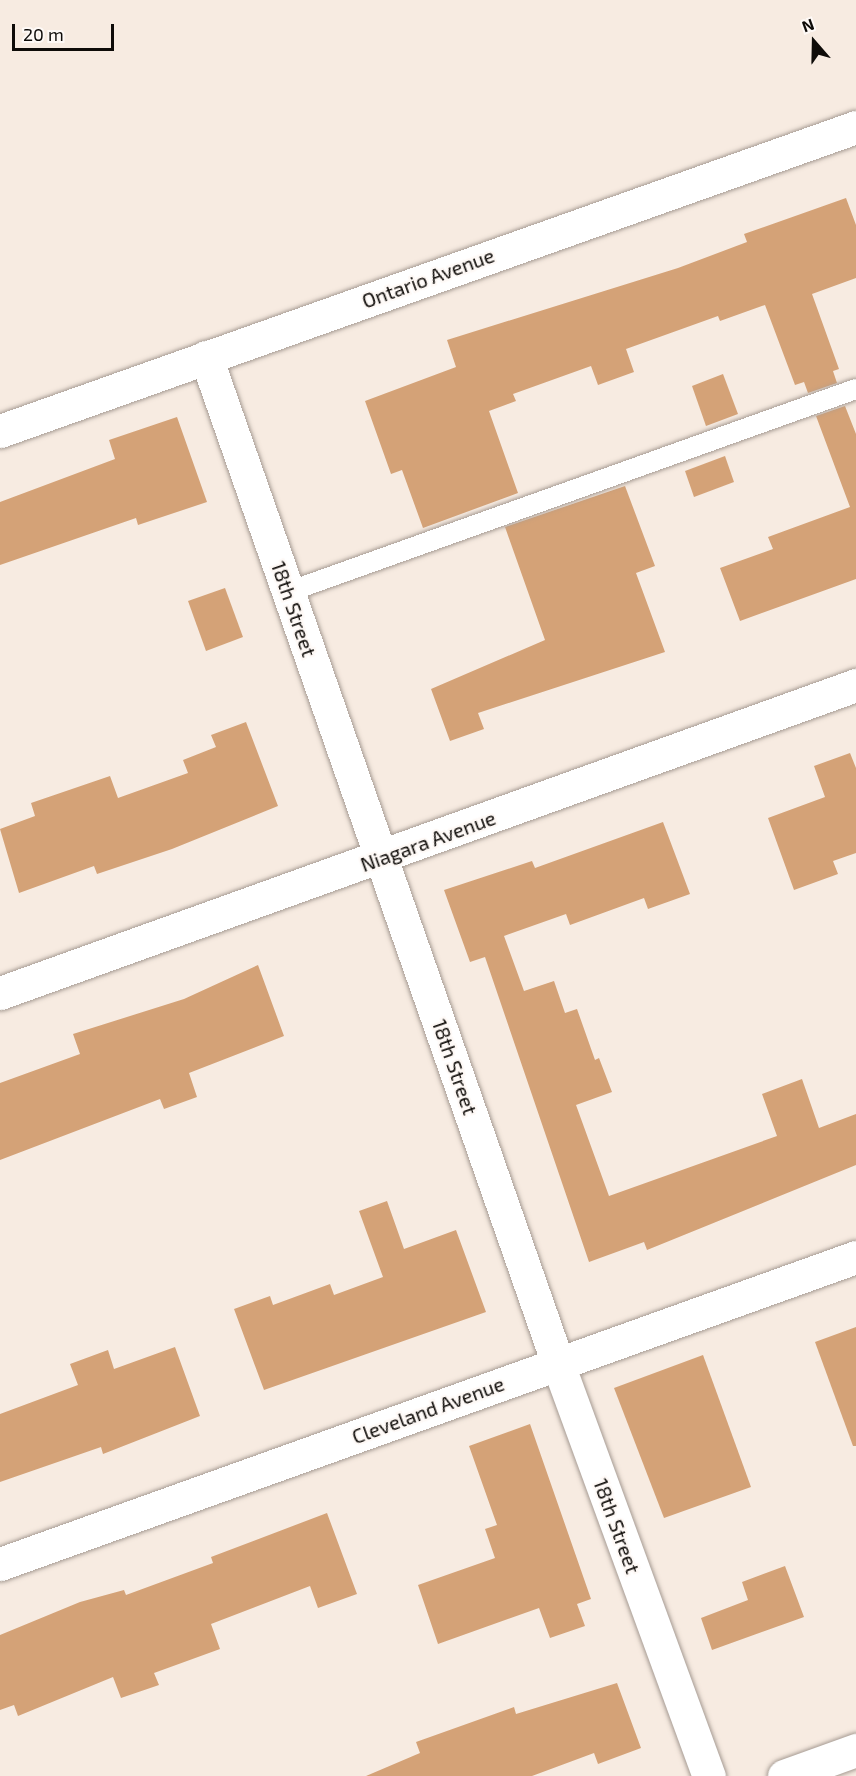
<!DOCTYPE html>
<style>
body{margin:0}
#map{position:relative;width:856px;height:1776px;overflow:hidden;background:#f7ebe1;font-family:"Exo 2",sans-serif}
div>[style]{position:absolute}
.building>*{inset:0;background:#d4a277}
.roads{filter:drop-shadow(0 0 2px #a69b93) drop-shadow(0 0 2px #a69b93)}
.lane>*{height:20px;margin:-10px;padding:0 10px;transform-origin:10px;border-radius:10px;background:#fff}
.street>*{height:33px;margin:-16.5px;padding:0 16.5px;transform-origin:16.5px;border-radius:16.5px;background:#fff}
.secondary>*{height:33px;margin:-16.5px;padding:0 16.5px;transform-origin:16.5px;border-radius:16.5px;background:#fff}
span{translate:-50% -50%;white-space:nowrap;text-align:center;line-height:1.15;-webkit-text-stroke:4.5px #fef9f6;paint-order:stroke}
.street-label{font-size:20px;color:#0e0b08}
.north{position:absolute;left:784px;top:12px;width:60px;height:60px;-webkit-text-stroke:4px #fef9f6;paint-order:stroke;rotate:340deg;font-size:16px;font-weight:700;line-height:24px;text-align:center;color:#0e0b08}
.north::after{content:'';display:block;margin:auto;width:21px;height:27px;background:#0e0b08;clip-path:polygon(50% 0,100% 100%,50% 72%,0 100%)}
.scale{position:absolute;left:12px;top:24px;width:102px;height:27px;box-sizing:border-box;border:3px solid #0e0b08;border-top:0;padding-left:8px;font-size:18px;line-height:21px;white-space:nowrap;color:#0e0b08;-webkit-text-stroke:4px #fef9f6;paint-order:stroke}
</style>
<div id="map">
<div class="building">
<i style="clip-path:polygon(846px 198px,856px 225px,856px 278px,812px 294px,839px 369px,833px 371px,837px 383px,808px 393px,804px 382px,795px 385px,765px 305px,720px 321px,718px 316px,626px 349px,634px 372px,598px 385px,591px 366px,513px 394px,516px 401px,489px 411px,518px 493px,423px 528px,402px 470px,391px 474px,365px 401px,456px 367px,447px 340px,678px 268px,747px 242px,744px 234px)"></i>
<i style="clip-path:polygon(723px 374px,738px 414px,706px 426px,692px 386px)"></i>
<i style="clip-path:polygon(845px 406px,856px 434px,856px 579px,740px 621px,720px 568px,773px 549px,768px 537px,850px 507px,816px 416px)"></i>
<i style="clip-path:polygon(177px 417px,207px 502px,138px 525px,136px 518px,0 565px,0 502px,115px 459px,109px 440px)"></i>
<i style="clip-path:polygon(725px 456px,734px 482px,694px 497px,685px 471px)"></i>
<i style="clip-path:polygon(625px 486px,655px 566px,636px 573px,665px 652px,478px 713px,484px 729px,450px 741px,431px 689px,545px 640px,505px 527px)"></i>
<i style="clip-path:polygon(225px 588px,243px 637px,206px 651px,188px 601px)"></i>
<i style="clip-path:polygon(246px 722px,278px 806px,172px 849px,97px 874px,94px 866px,19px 893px,0 829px,35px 816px,31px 803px,110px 776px,118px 798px,188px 773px,183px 760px,216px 747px,211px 735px)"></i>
<i style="clip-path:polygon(850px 753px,856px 768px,856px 853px,833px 861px,838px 874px,794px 890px,768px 818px,825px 797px,814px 766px)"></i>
<i style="clip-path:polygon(663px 822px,690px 894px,648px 909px,644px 898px,570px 925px,566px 914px,504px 936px,524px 991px,554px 981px,565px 1013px,577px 1009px,595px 1060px,599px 1058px,612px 1092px,576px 1105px,609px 1196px,777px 1136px,762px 1094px,802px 1079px,819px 1128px,856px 1114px,856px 1165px,647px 1250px,644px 1242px,589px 1262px,485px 957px,470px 962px,444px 890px,532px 861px,535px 868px)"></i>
<i style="clip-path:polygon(258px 965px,284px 1036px,189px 1073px,197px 1097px,164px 1109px,160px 1099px,0 1160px,0 1083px,80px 1054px,73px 1034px,184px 999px)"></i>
<i style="clip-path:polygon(387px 1201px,404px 1249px,456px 1230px,486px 1312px,264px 1390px,234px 1309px,270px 1296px,273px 1305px,330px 1284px,334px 1295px,383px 1277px,359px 1211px)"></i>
<i style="clip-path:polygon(856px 1327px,856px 1446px,853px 1446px,815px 1342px)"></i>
<i style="clip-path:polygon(175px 1347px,200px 1416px,103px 1454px,101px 1447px,0 1482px,0 1414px,78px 1385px,70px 1364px,108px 1350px,114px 1369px)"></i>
<i style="clip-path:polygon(703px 1355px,751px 1487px,664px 1518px,614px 1388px)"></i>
<i style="clip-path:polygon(530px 1424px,591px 1599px,577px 1604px,585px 1626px,550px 1638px,539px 1608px,438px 1644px,418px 1585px,495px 1558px,485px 1529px,497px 1525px,469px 1446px)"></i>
<i style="clip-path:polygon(327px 1513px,357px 1594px,318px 1608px,310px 1586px,211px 1624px,220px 1649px,154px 1673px,159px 1685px,121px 1698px,113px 1677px,18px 1716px,14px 1705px,0 1710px,0 1635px,80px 1602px,124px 1590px,126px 1595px,213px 1563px,211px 1557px)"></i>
<i style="clip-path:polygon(785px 1566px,804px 1617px,712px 1650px,701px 1618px,748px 1600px,742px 1582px)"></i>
<i style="clip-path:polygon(617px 1683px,641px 1748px,598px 1764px,594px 1753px,532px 1776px,366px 1776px,420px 1753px,416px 1742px,514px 1707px,516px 1714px)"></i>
</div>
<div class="roads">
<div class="lane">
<i style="left:288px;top:592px;width:603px;rotate:-19.67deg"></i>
</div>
<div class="street">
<i style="left:206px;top:357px;width:1067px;rotate:70.73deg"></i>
<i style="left:558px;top:1364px;width:439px;rotate:69.9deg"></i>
<i style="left:0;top:993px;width:910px;rotate:-19.79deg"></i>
<i style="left:0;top:1564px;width:909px;rotate:-19.73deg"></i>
<i style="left:784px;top:1776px;width:77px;rotate:-19.9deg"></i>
</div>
<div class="secondary">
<i style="left:0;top:431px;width:908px;rotate:-19.55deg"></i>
</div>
</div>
<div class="street-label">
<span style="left:428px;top:278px;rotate:-20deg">Ontario Avenue</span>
<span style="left:294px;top:609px;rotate:71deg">18th Street</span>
<span style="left:428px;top:841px;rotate:-20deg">Niagara Avenue</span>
<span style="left:455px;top:1067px;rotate:71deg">18th Street</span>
<span style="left:428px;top:1410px;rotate:-20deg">Cleveland Avenue</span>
<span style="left:617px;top:1526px;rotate:70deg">18th Street</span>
</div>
<div class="north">N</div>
<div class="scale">20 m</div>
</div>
